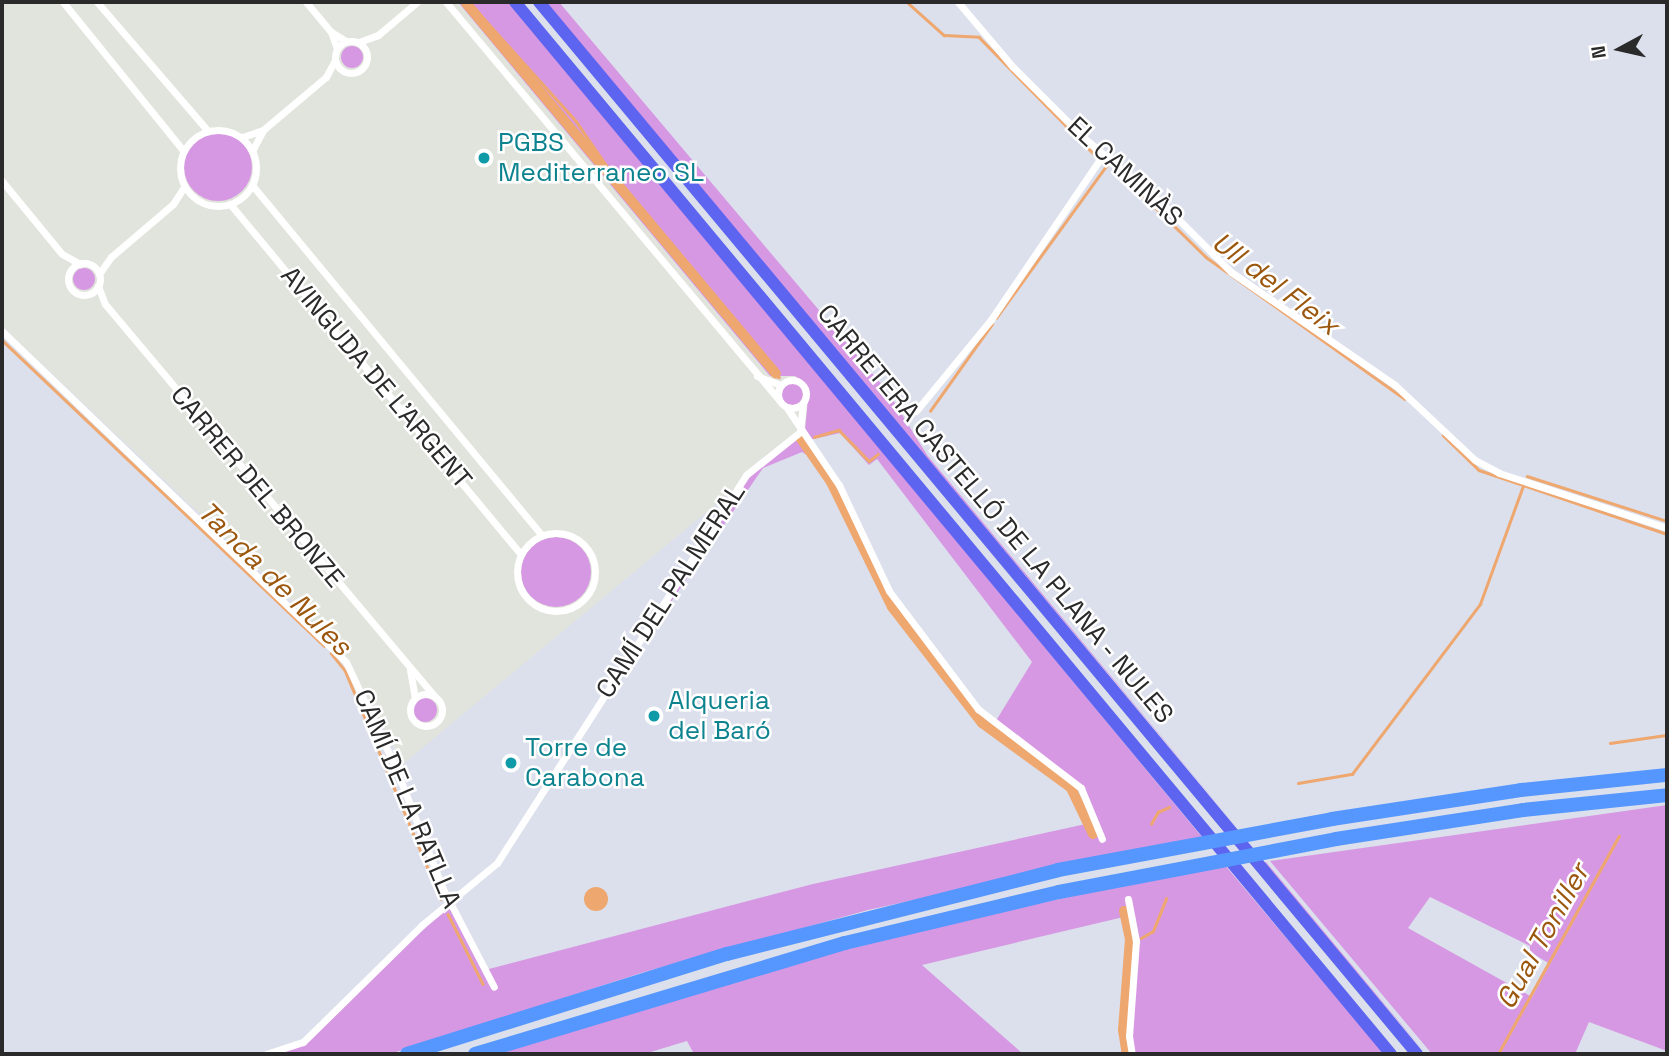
<!DOCTYPE html>
<meta charset="utf-8">
<style>
body{margin:0}
#map{position:relative;width:1669px;height:1056px;overflow:hidden;background:#dce0ec;font-family:"Space Grotesk",sans-serif}
div>[style]{position:absolute}
.industrial>*{inset:0;background:#e1e4dc}
.green>*{inset:0;background:#d798e3}
.round{border-radius:50%}
.water>*{inset:0;background:#eea76f}
.stream>*{height:2.5px;margin:-1.25px;padding:0 1.25px;transform-origin:1.25px;border-radius:1.25px;background:#eea76f}
.canal>*{height:10px;margin:-5px;padding:0 5px;transform-origin:5px;border-radius:5px;background:#eea76f}
.minor>*{height:7px;margin:-3.5px;padding:0 3.5px;transform-origin:3.5px;border-radius:3.5px;background:#fff}
.minor>.ring{margin:-3.5px;padding:0;box-sizing:content-box;background:none;border:7px solid #fff;border-radius:50%}
.primary>*{height:12px;margin:-6px;padding:0 6px;transform-origin:6px;border-radius:6px;background:#5d65f0}
.motorway>*{height:14px;margin:-7px;padding:0 7px;transform-origin:7px;border-radius:7px;background:#5597fe}
.dots>*{width:19px;height:19px;translate:-50% -50%;box-sizing:border-box;border:4px solid #fff;border-radius:50%}
span{translate:-50% -50%;white-space:nowrap;text-align:center;line-height:1.15;-webkit-text-stroke:5px #fff;paint-order:stroke}
.culture-label{font-size:26px;color:#0d838f}
.left{translate:0 -50%;text-align:left}
.street-label{font-size:26px;color:#2a2a2a}
.water-label{font-size:28px;color:#9b570d;font-style:italic}
.frame{position:absolute;inset:0;border:4px solid #2a2a2a;pointer-events:none}
.north{position:absolute;left:1585px;top:14px;width:70px;height:70px;-webkit-text-stroke:5px #fff;paint-order:stroke;rotate:262deg;font-size:19px;font-weight:700;line-height:28px;text-align:center;color:#2a2a2a}
.north::after{content:'';display:block;margin:auto;width:24px;height:32px;background:#2a2a2a;clip-path:polygon(50% 0,100% 100%,50% 72%,0 100%)}
</style>
<div id="map">
<div class="industrial">
<i style="clip-path:polygon(2px 2px,458px 2px,770px 376px,795px 376px,806px 383px,810px 393px,805px 430px,403px 764px,340px 647px,2px 326px)"></i>
</div>
<div class="green">
<i style="clip-path:polygon(458px 2px,510px 2px,1202px 837px,868px 910px,641px 973px,390px 1054px,268px 1054px,303px 1043px,395px 951px,451px 905px,485px 970px,813px 884px,1095px 822px,1081px 788px,994px 724px,1032px 662px,877px 459px,869px 465px,840px 433px,809px 440px,821px 455px,810px 457px,802px 452px,763px 468px,631px 660px,741px 483px,805px 430px,809px 388px,795px 376px,770px 376px)"></i>
<i style="clip-path:polygon(545px 2px,559px 2px,888px 392px,927px 455px,1239px 830px)"></i>
<i class="round" style="left:341px;top:46px;width:22px;height:22px"></i>
<i class="round" style="left:184px;top:133px;width:68px;height:68px"></i>
<i class="round" style="left:73px;top:268px;width:22px;height:22px"></i>
<i class="round" style="left:781px;top:383px;width:22px;height:22px"></i>
<i class="round" style="left:521px;top:537px;width:70px;height:70px"></i>
<i class="round" style="left:413px;top:698px;width:24px;height:24px"></i>
<i style="clip-path:polygon(evenodd,1667px 805px,1667px 1051px,1589px 1022px,1575px 1054px,1432px 1054px,1270px 861px,1667px 805px,1430px 897px,1530px 946px,1530px 952px,1550px 964px,1532px 997px,1408px 928px,1430px 897px)"></i>
<i style="clip-path:polygon(1266px 862px,1426px 1054px,1263px 863px)"></i>
<i style="clip-path:polygon(1224px 864px,1384px 1054px,1120px 1054px,1129px 1036px,1136px 941px,1132px 915px,922px 965px,1023px 1054px,694px 1054px,687px 1041px,644px 1054px,489px 1054px,817px 957px,975px 917px)"></i>
</div>
<div class="water">
<i class="round" style="left:584px;top:887px;width:24px;height:24px"></i>
</div>
<div class="stream">
<i style="left:469px;top:2px;width:160px;rotate:48deg"></i>
<i style="left:576px;top:121px;width:69px;rotate:55.6deg"></i>
<i style="left:615px;top:178px;width:258px;rotate:50.5deg"></i>
<i style="left:907px;top:2px;width:50px;rotate:41.7deg"></i>
<i style="left:944px;top:35px;width:35px;rotate:3deg"></i>
<i style="left:979px;top:37px;width:165px;rotate:45.5deg"></i>
<i style="left:1118px;top:171px;width:123px;rotate:44.3deg"></i>
<i style="left:1206px;top:257px;width:244px;rotate:35.5deg"></i>
<i style="left:996px;top:318px;width:191px;rotate:-54.1deg"></i>
<i style="left:2px;top:340px;width:444px;rotate:43.5deg"></i>
<i style="left:930px;top:411px;width:107px;rotate:-54.5deg"></i>
<i style="left:1443px;top:435px;width:50px;rotate:44.2deg"></i>
<i style="left:1479px;top:470px;width:199px;rotate:18.8deg"></i>
<i style="left:814px;top:437px;width:26px;rotate:-16deg"></i>
<i style="left:839px;top:430px;width:43px;rotate:45.9deg"></i>
<i style="left:869px;top:461px;width:11px;rotate:-38deg"></i>
<i style="left:1527px;top:476px;width:147px;rotate:17.8deg"></i>
<i style="left:331px;top:653px;width:22px;rotate:51deg"></i>
<i style="left:345px;top:670px;width:248px;rotate:67.3deg"></i>
<i style="left:1610px;top:743px;width:58px;rotate:-8deg"></i>
<i style="left:1298px;top:783px;width:55px;rotate:-9.5deg"></i>
<i style="left:1352px;top:774px;width:213px;rotate:-53deg"></i>
<i style="left:1480px;top:604px;width:126px;rotate:-70deg"></i>
<i style="left:1151px;top:824px;width:14px;rotate:-60deg"></i>
<i style="left:1158px;top:812px;width:12px;rotate:-24deg"></i>
<i style="left:448px;top:914px;width:78px;rotate:63.4deg"></i>
<i style="left:1141px;top:938px;width:14px;rotate:-30deg"></i>
<i style="left:1153px;top:931px;width:35px;rotate:-68deg"></i>
<i style="left:1498px;top:1054px;width:249px;rotate:-61deg"></i>
</div>
<div class="canal">
<i style="left:466px;top:3px;width:483px;rotate:50.1deg"></i>
<i style="left:799px;top:436px;width:56px;rotate:55.2deg"></i>
<i style="left:831px;top:482px;width:139px;rotate:64deg"></i>
<i style="left:892px;top:607px;width:147px;rotate:52.2deg"></i>
<i style="left:982px;top:723px;width:110px;rotate:36.1deg"></i>
<i style="left:1071px;top:788px;width:51px;rotate:64.4deg"></i>
<i style="left:1124px;top:911px;width:29px;rotate:78deg"></i>
<i style="left:1130px;top:939px;width:91px;rotate:94.4deg"></i>
<i style="left:1123px;top:1030px;width:24px;rotate:81deg"></i>
</div>
<div class="minor">
<i style="left:63px;top:2px;width:191px;rotate:51deg"></i>
<i style="left:97px;top:2px;width:169px;rotate:49.3deg"></i>
<i style="left:306px;top:2px;width:39px;rotate:50deg"></i>
<i style="left:446px;top:2px;width:520px;rotate:50.07deg"></i>
<i style="left:958px;top:2px;width:85px;rotate:49.8deg"></i>
<i style="left:1013px;top:67px;width:99px;rotate:45deg"></i>
<i style="left:1083px;top:137px;width:114px;rotate:40.4deg"></i>
<i style="left:1170px;top:211px;width:86px;rotate:45deg"></i>
<i style="left:1231px;top:272px;width:199px;rotate:34.6deg"></i>
<i style="left:1395px;top:385px;width:110px;rotate:43.2deg"></i>
<i style="left:1475px;top:460px;width:27px;rotate:28deg"></i>
<i style="left:1499px;top:473px;width:177px;rotate:18.1deg"></i>
<i class="ring" style="left:335px;top:41px;width:25px;height:25px"></i>
<i style="left:359px;top:42px;width:20px;rotate:-20deg"></i>
<i style="left:378px;top:35px;width:51px;rotate:-40.2deg"></i>
<i style="left:337px;top:49px;width:18px;rotate:-109deg"></i>
<i style="left:331px;top:32px;width:17px;rotate:31deg"></i>
<i class="ring" style="left:180px;top:130px;width:69px;height:69px"></i>
<i style="left:242px;top:137px;width:22px;rotate:-18deg"></i>
<i style="left:263px;top:130px;width:82px;rotate:-40.1deg"></i>
<i style="left:326px;top:77px;width:19px;rotate:-62deg"></i>
<i style="left:252px;top:151px;width:24px;rotate:-62deg"></i>
<i style="left:2px;top:181px;width:94px;rotate:50.6deg"></i>
<i style="left:62px;top:254px;width:21px;rotate:29deg"></i>
<i style="left:252px;top:185px;width:455px;rotate:50.4deg"></i>
<i style="left:230px;top:204px;width:455px;rotate:50.3deg"></i>
<i class="ring" style="left:68px;top:263px;width:25px;height:25px"></i>
<i style="left:99px;top:274px;width:21px;rotate:-55deg"></i>
<i style="left:111px;top:257px;width:82px;rotate:-40.5deg"></i>
<i style="left:173px;top:204px;width:20px;rotate:-57deg"></i>
<i style="left:98px;top:286px;width:19px;rotate:69deg"></i>
<i style="left:105px;top:304px;width:515px;rotate:49.97deg"></i>
<i style="left:2px;top:331px;width:477px;rotate:43.9deg"></i>
<i style="left:346px;top:662px;width:115px;rotate:64.8deg"></i>
<i style="left:395px;top:766px;width:132px;rotate:68.7deg"></i>
<i style="left:443px;top:889px;width:110px;rotate:62.5deg"></i>
<i style="left:757px;top:376px;width:26px;rotate:21deg"></i>
<i class="ring" style="left:778px;top:380px;width:21px;height:21px"></i>
<i style="left:787px;top:408px;width:93px;rotate:56deg"></i>
<i style="left:839px;top:485px;width:117px;rotate:64.7deg"></i>
<i style="left:889px;top:591px;width:148px;rotate:53deg"></i>
<i style="left:978px;top:709px;width:130px;rotate:37.5deg"></i>
<i style="left:1081px;top:788px;width:55px;rotate:67.6deg"></i>
<i style="left:916px;top:411px;width:117px;rotate:-50.6deg"></i>
<i style="left:990px;top:321px;width:201px;rotate:-55.8deg"></i>
<i style="left:800px;top:432px;width:28px;rotate:-84deg"></i>
<i class="ring" style="left:517px;top:533px;width:71px;height:71px"></i>
<i style="left:410px;top:670px;width:28px;rotate:80deg"></i>
<i class="ring" style="left:410px;top:694px;width:25px;height:25px"></i>
<i style="left:1128px;top:899px;width:43px;rotate:79.2deg"></i>
<i style="left:1136px;top:941px;width:95px;rotate:94.2deg"></i>
<i style="left:1129px;top:1036px;width:18px;rotate:81deg"></i>
<i style="left:266px;top:1054px;width:39px;rotate:-18deg"></i>
<i style="left:303px;top:1042px;width:167px;rotate:-44.5deg"></i>
<i style="left:422px;top:925px;width:97px;rotate:-39.6deg"></i>
<i style="left:497px;top:863px;width:461px;rotate:-57.3deg"></i>
<i style="left:746px;top:475px;width:69px;rotate:-38.5deg"></i>
</div>
<div class="primary">
<i style="left:515px;top:2px;width:1369px;rotate:50.22deg"></i>
<i style="left:539px;top:2px;width:1370px;rotate:50.15deg"></i>
</div>
<div class="motorway">
<i style="left:407px;top:1054px;width:335px;rotate:-17.4deg"></i>
<i style="left:727px;top:954px;width:341px;rotate:-14.2deg"></i>
<i style="left:1058px;top:870px;width:279px;rotate:-10.5deg"></i>
<i style="left:1332px;top:819px;width:191px;rotate:-8.7deg"></i>
<i style="left:1521px;top:790px;width:147px;rotate:-5.9deg"></i>
<i style="left:475px;top:1054px;width:386px;rotate:-16.7deg"></i>
<i style="left:845px;top:943px;width:220px;rotate:-13.4deg"></i>
<i style="left:1059px;top:892px;width:282px;rotate:-10.8deg"></i>
<i style="left:1336px;top:839px;width:189px;rotate:-8.8deg"></i>
<i style="left:1523px;top:810px;width:145px;rotate:-5.9deg"></i>
</div>
<div class="dots">
<i style="left:484px;top:158px;background:#0f9aa8"></i>
<i style="left:654px;top:716px;background:#0f9aa8"></i>
<i style="left:511px;top:763px;background:#0f9aa8"></i>
</div>
<div class="culture-label">
<span class="left" style="left:498px;top:158px">PGBS<br>Mediterraneo SL</span>
<span class="left" style="left:668px;top:716px">Alqueria<br>del Baró</span>
<span class="left" style="left:525px;top:763px">Torre de<br>Carabona</span>
</div>
<div class="street-label">
<span style="left:1125px;top:172px;rotate:43deg">EL CAMINÀS</span>
<span style="left:376px;top:378px;rotate:50deg">AVINGUDA DE L'ARGENT</span>
<span style="left:257px;top:487px;rotate:50deg">CARRER DEL BRONZE</span>
<span style="left:995px;top:514px;rotate:50deg">CARRETERA CASTELLÓ DE LA PLANA - NULES</span>
<span style="left:671px;top:591px;rotate:-57deg">CAMÍ DEL PALMERAL</span>
<span style="left:407px;top:799px;rotate:67deg">CAMÍ DE LA RATLLA</span>
</div>
<div class="water-label">
<span style="left:1276px;top:283px;rotate:37deg">Ull del Fleix</span>
<span style="left:275px;top:578px;rotate:45deg">Tanda de Nules</span>
<span style="left:1542px;top:936px;rotate:-61deg">Gual Toniller</span>
</div>
<div class="frame"></div>
<div class="north">N</div>
</div>
